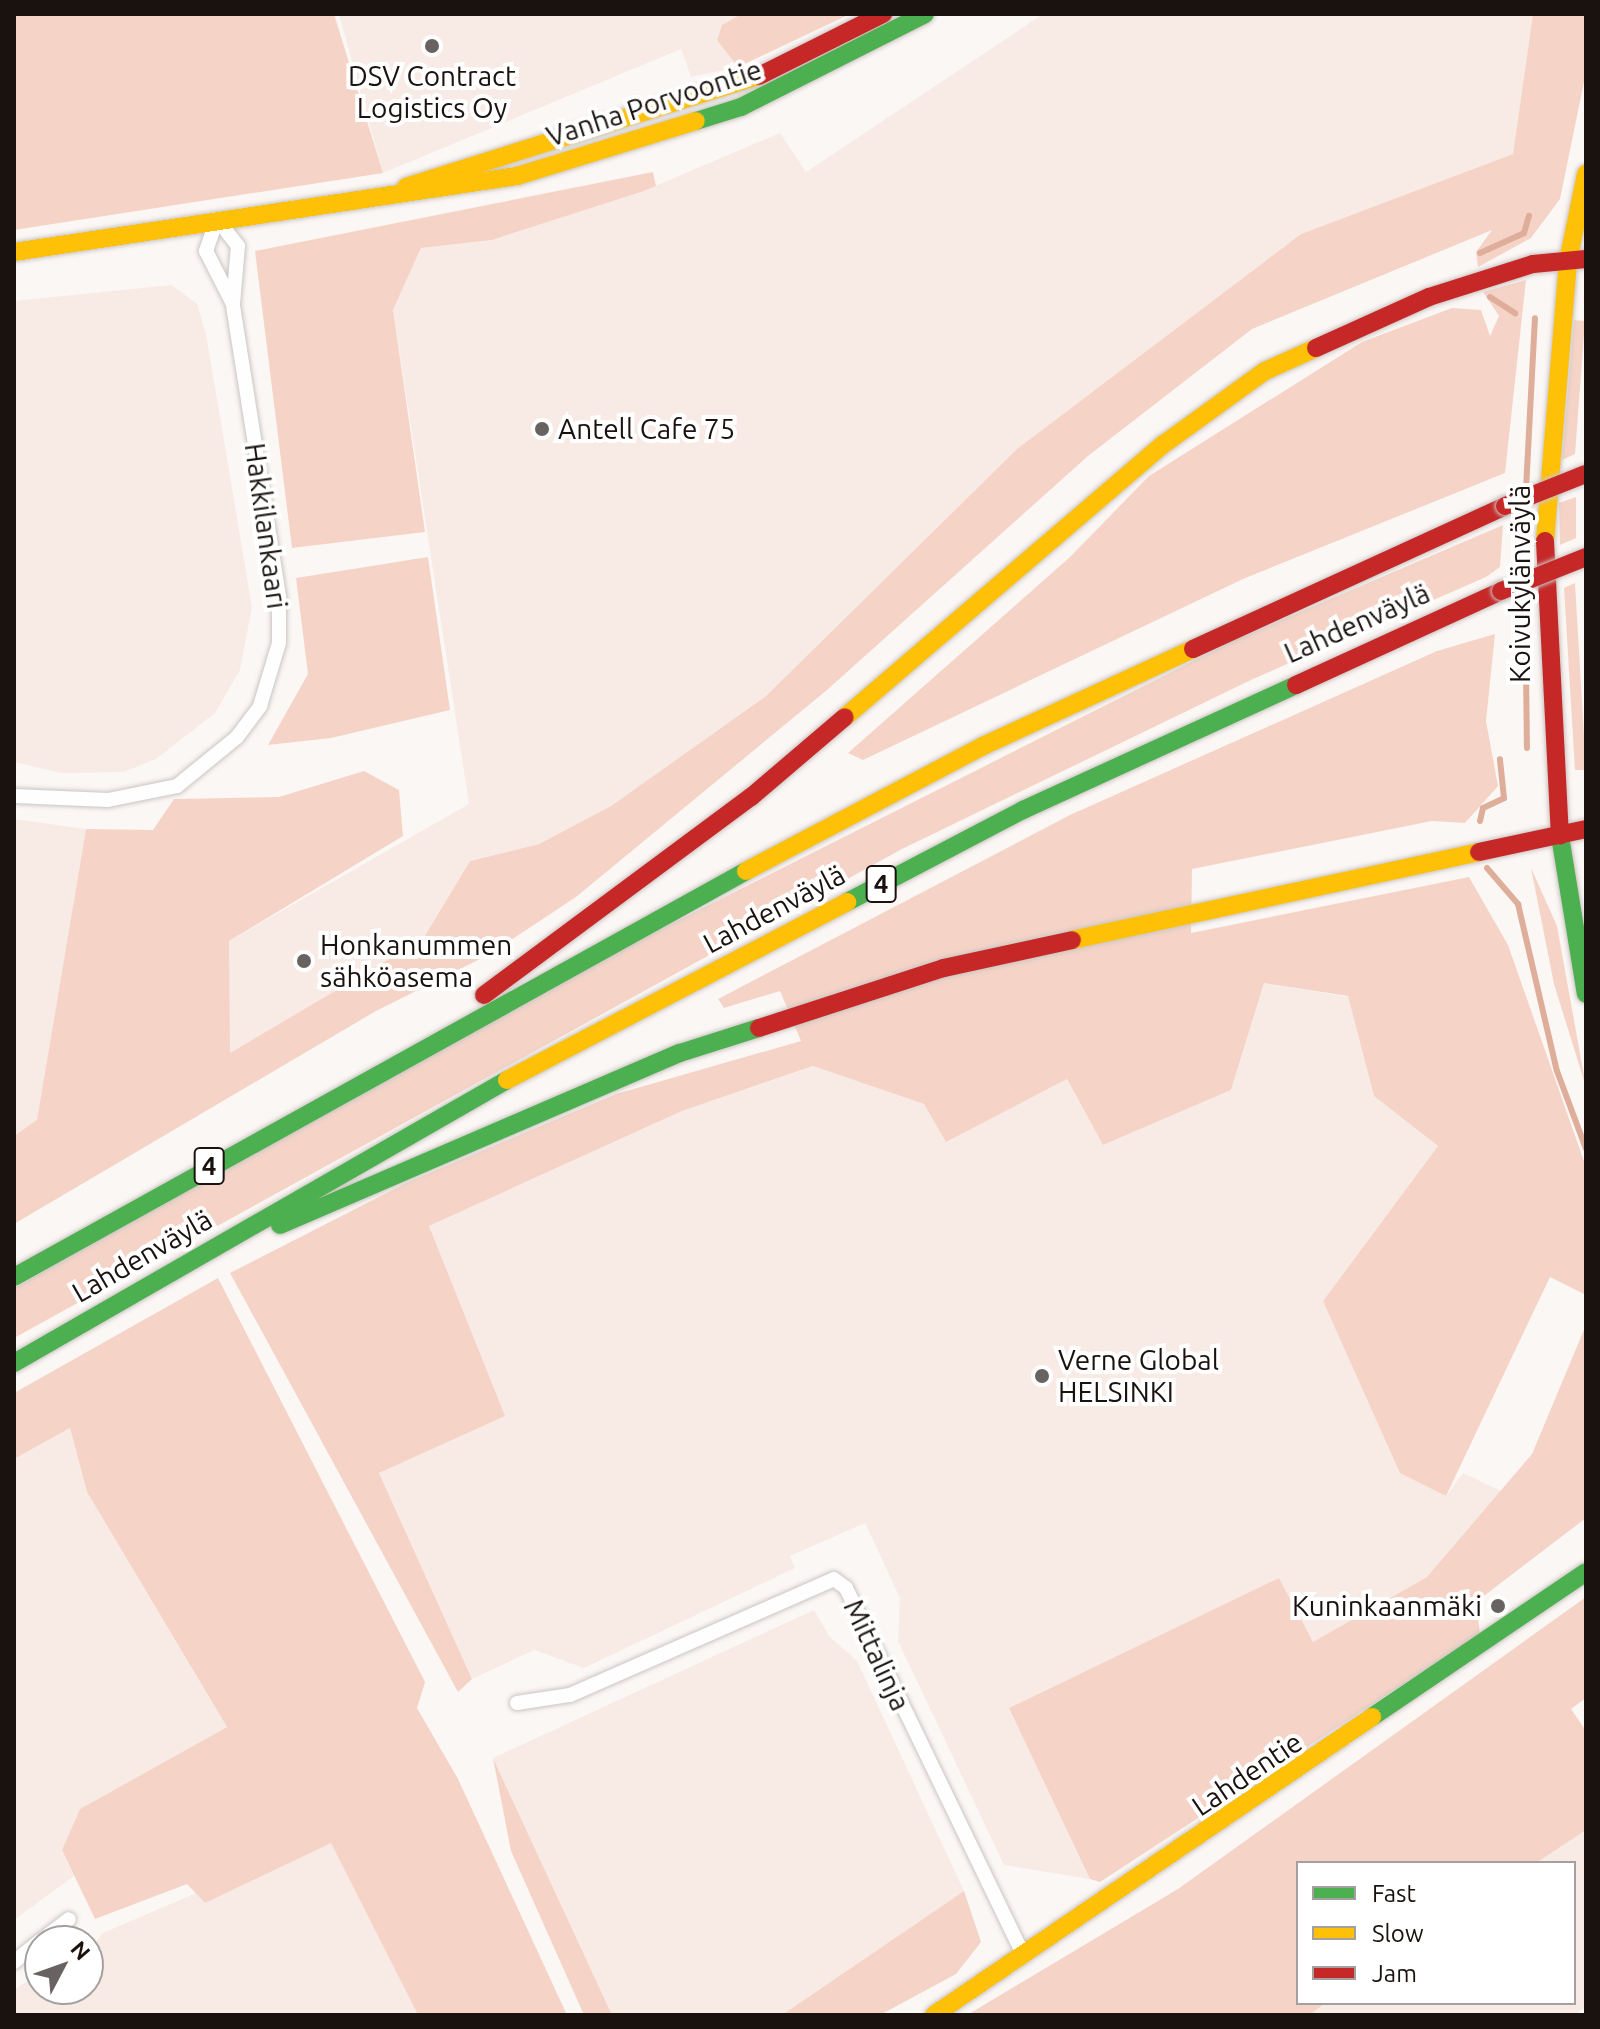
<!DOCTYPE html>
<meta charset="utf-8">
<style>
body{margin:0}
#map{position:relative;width:1600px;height:2029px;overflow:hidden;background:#fbf7f5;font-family:Ubuntu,sans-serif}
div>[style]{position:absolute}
.built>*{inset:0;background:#f8ebe5}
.green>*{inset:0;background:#f5d4c7}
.stream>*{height:6px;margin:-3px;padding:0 3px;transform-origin:3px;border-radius:3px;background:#deae9a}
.roads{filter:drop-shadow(0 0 2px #cbc5c2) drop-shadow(0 0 2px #cbc5c2)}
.street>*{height:14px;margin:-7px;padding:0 7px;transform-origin:7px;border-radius:7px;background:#fefefe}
.fast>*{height:18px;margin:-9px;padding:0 9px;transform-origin:9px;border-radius:9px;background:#4caf50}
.slow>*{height:18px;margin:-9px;padding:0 9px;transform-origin:9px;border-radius:9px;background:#ffc107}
.jam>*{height:18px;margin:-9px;padding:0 9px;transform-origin:9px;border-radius:9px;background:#c62828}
.bridges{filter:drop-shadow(0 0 2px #cbc5c2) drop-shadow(0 0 2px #cbc5c2)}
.jam-bridge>*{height:18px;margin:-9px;padding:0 9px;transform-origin:9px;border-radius:9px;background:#c62828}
.dots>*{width:22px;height:22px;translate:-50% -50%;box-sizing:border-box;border:4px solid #fff;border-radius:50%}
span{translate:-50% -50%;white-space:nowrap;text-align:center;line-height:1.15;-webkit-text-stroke:8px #fff;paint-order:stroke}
.shield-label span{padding:2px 6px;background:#fff;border:2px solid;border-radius:6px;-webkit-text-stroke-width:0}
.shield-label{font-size:26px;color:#19120f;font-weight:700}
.poi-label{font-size:28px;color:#19120f}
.left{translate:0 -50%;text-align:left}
.right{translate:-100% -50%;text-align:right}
.street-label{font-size:28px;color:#19120f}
.frame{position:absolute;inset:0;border:16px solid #19120f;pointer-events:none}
.legend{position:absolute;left:1296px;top:1861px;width:280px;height:144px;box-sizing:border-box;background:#fff;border:2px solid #a3a09f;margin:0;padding:10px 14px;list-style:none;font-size:24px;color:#19120f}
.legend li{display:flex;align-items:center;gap:16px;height:40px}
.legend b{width:40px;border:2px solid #a3a09f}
.north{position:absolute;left:24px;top:1925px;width:80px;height:80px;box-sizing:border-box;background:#fff;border:2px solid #a3a09f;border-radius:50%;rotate:49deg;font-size:22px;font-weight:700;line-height:32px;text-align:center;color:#19120f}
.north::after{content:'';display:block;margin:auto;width:28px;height:36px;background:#686260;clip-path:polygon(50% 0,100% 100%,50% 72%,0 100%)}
</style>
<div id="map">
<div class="built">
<i style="clip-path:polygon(339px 14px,741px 14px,722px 25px,717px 39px,738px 67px,691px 77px,681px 49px,383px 173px)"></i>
<i style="clip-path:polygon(1043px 14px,1533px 14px,1513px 154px,1301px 234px,1017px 449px,766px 696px,611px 806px,539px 844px,470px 861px,423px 939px,229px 1054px,229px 941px,469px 804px,393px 310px,421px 248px,492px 240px,641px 192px,780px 133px,806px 172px)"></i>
<i style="clip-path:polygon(172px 285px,197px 304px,206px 334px,252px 607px,240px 670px,215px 713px,156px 759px,124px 772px,61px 773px,14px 762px,14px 301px)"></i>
<i style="clip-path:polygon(14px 819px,86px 829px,37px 1121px,14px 1136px)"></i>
<i style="clip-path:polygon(1264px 983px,1349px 997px,1374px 1096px,1438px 1146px,1323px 1301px,1446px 1496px,1463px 1473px,1505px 1493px,1427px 1577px,1313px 1643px,1279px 1578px,1010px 1708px,1090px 1879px,1004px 1865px,898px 1641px,900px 1598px,865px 1523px,790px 1556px,795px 1568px,584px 1668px,534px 1650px,472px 1679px,379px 1473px,504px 1416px,429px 1226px,682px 1111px,814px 1066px,924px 1104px,946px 1141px,1067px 1079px,1103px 1145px,1231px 1090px)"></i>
<i style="clip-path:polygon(70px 1428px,87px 1492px,227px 1727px,80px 1809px,62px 1850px,74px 1876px,14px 1920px,14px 1459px)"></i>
<i style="clip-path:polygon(814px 1610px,829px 1636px,857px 1661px,964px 1891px,782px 2015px,612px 2015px,493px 1758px)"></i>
<i style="clip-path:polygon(1586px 1830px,1586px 2007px,1574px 2015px,1309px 2015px,1327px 2003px,1574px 2003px,1574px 1863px,1536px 1863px)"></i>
<i style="clip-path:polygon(331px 1842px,418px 2015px,14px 2015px,14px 1990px,27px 1981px,40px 1980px,40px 1989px,88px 1989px,88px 1952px,103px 1933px,196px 1893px,205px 1903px)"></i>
</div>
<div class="green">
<i style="clip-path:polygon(14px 14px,334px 14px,383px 173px,14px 230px)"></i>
<i style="clip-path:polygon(741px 14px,850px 14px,738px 67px,717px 40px,722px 25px)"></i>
<i style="clip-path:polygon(1533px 14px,1586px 14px,1586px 72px,1560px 199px,1531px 238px,1478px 267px,1476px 252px,1492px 230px,1252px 329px,1088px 456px,827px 690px,576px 897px,490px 954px,376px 1011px,14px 1224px,14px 1136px,37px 1120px,86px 829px,153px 830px,174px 799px,279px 797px,364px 771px,399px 790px,403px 836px,229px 941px,230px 1053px,423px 939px,470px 861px,539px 844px,611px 806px,766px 696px,1017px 449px,1301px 234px,1513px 154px)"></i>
<i style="clip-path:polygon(653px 172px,656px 186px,641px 192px,492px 240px,421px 248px,393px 310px,425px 532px,292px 548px,255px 251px)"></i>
<i style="clip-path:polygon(1526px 280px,1505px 473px,1243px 579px,863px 760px,848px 753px,1070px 557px,1149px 476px,1362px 342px,1452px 308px,1481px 310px,1490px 336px,1499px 316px,1483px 292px)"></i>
<i style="clip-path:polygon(1574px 320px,1585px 321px,1575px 454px,1562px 460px)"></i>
<i style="clip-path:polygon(1576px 497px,1576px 538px,1560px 545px,1559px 503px)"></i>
<i style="clip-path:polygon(1503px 525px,1500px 567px,1486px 577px,1253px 679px,902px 849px,14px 1338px,14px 1288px,602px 959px,1233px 641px)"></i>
<i style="clip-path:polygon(428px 557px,450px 710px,331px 738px,268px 745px,308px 674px,296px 578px)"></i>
<i style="clip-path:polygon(1575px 583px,1586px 770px,1575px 770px,1564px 588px)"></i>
<i style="clip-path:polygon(1495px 634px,1486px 721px,1498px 786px,1465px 823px,1432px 821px,1192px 869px,1191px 933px,1469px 877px,1508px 945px,1586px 1167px,1586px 1295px,1550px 1277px,1446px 1496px,1400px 1473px,1323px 1301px,1438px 1146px,1374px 1096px,1348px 996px,1264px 983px,1231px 1090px,1103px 1145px,1067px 1079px,946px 1142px,924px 1104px,813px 1066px,682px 1111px,429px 1226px,505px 1416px,379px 1473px,472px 1679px,458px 1692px,230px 1273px,406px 1183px,616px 1094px,801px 1041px,780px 991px,724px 1008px,718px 999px,1070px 815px,1437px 651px)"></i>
<i style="clip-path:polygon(1531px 868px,1557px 926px,1586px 1087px,1554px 984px)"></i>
<i style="clip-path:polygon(218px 1278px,425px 1682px,417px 1708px,458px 1779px,567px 2015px,418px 2015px,331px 1843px,205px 1903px,187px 1884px,95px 1919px,62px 1850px,80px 1809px,227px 1727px,87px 1492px,70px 1428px,14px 1459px,14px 1393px)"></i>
<i style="clip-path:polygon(1586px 1325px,1586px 1518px,1476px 1602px,1480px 1634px,1100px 1882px,1090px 1879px,1009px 1708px,1279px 1578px,1313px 1642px,1427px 1577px,1532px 1454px)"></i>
<i style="clip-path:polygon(1586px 1597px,1586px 1698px,1571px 1709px,1586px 1731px,1586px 1830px,1536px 1863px,1298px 1863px,1298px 2003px,1326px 2003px,1309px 2015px,967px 2015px,1178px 1889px)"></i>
<i style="clip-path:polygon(493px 1758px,612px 2015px,584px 2015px,511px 1851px)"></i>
<i style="clip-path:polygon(964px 1891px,981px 1942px,956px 1974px,880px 2015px,782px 2015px)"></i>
</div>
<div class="stream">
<i style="left:1480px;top:253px;width:48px;rotate:-24.4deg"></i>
<i style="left:1524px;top:233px;width:18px;rotate:-74deg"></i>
<i style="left:1490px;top:297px;width:30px;rotate:33deg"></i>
<i style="left:1526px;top:489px;width:171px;rotate:-87deg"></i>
<i style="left:1525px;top:573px;width:65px;rotate:-89.1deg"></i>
<i style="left:1525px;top:588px;width:160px;rotate:89.3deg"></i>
<i style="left:1480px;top:821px;width:13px;rotate:-77deg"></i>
<i style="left:1483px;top:808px;width:23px;rotate:-25deg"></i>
<i style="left:1504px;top:798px;width:39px;rotate:-96deg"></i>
<i style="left:1487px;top:868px;width:48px;rotate:49.3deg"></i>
<i style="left:1518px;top:904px;width:171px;rotate:76.9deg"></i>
<i style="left:1557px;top:1071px;width:83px;rotate:69.6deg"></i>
</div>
<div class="roads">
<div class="street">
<i style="left:14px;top:796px;width:94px;rotate:2.4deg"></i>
<i style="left:108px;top:800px;width:70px;rotate:-11.5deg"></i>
<i style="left:177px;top:786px;width:77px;rotate:-39.2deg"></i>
<i style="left:237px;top:737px;width:39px;rotate:-53deg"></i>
<i style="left:260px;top:706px;width:66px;rotate:-73.2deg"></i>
<i style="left:279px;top:643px;width:47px;rotate:-90deg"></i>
<i style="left:279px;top:596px;width:296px;rotate:-99deg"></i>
<i style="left:233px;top:304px;width:58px;rotate:-85.1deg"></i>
<i style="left:238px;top:246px;width:34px;rotate:-128deg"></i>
<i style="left:217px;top:219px;width:34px;rotate:109deg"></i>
<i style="left:206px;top:251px;width:59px;rotate:63deg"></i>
<i style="left:517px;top:1703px;width:54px;rotate:-8.6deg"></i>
<i style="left:570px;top:1695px;width:288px;rotate:-23.7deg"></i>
<i style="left:834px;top:1579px;width:15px;rotate:37deg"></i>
<i style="left:846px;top:1588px;width:409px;rotate:64.2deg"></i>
<i style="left:40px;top:1941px;width:36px;rotate:-37deg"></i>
<i style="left:14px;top:1962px;width:33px;rotate:-39deg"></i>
</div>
<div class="fast">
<i style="left:696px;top:121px;width:47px;rotate:-17.3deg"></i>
<i style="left:741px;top:107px;width:206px;rotate:-26.8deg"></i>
<i style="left:1560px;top:836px;width:160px;rotate:80.7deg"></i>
<i style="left:847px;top:902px;width:199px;rotate:-27.6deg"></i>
<i style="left:1023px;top:810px;width:300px;rotate:-24.6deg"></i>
<i style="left:280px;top:1225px;width:435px;rotate:-23.3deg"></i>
<i style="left:680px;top:1053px;width:83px;rotate:-17.6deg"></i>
<i style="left:14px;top:1277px;width:837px;rotate:-29.01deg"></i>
<i style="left:14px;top:1363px;width:568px;rotate:-29.86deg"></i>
<i style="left:1372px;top:1717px;width:258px;rotate:-34.1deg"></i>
</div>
<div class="slow">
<i style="left:406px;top:187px;width:370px;rotate:-17.5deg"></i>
<i style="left:14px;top:252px;width:509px;rotate:-8.59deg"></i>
<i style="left:517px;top:176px;width:187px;rotate:-17.1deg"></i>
<i style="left:1545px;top:541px;width:281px;rotate:-85.3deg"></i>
<i style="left:1568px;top:261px;width:89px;rotate:-78.3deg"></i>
<i style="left:845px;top:717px;width:420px;rotate:-40.6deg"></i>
<i style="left:1164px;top:444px;width:125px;rotate:-35.9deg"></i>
<i style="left:1265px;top:371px;width:56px;rotate:-24.3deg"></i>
<i style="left:746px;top:871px;width:268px;rotate:-27.8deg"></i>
<i style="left:983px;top:746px;width:231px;rotate:-24.8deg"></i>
<i style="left:1072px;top:940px;width:416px;rotate:-12.2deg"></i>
<i style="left:507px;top:1080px;width:384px;rotate:-27.6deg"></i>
<i style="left:934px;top:2015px;width:530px;rotate:-34.23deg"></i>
</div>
<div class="jam">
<i style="left:759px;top:76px;width:139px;rotate:-26.6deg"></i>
<i style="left:1316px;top:348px;width:124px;rotate:-24.3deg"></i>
<i style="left:1429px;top:297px;width:109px;rotate:-17.6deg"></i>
<i style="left:1533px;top:264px;width:53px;rotate:-5.4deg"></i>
<i style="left:1545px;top:541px;width:295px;rotate:87.1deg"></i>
<i style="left:1193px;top:649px;width:343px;rotate:-24.6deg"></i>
<i style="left:1296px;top:685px;width:226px;rotate:-24.6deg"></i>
<i style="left:1479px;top:852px;width:109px;rotate:-12.1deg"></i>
<i style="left:484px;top:995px;width:332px;rotate:-36.6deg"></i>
<i style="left:751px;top:797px;width:123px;rotate:-40.4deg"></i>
<i style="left:759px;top:1028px;width:194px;rotate:-18deg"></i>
<i style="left:944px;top:968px;width:131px;rotate:-12.3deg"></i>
</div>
</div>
<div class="bridges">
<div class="jam-bridge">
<i style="left:1505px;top:506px;width:87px;rotate:-21.6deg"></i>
<i style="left:1501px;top:591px;width:92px;rotate:-21.8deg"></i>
</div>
</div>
<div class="dots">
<i style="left:432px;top:46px;background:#686260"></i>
<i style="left:542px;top:429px;background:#686260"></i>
<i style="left:304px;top:961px;background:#686260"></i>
<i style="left:1042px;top:1376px;background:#686260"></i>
<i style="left:1498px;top:1606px;background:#686260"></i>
</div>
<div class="shield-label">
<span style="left:881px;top:884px">4</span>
<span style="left:209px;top:1166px">4</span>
</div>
<div class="poi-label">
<span style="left:432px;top:92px">DSV Contract<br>Logistics Oy</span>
<span class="left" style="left:558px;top:429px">Antell Cafe 75</span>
<span class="left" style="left:320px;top:961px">Honkanummen<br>sähköasema</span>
<span class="left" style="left:1058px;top:1376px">Verne Global<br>HELSINKI</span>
<span class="right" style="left:1482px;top:1606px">Kuninkaanmäki</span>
</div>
<div class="street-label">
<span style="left:654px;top:103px;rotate:-18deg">Vanha Porvoontie</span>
<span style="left:266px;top:526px;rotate:82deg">Hakkilankaari</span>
<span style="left:1520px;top:584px;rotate:-90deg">Koivukylänväylä</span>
<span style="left:1357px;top:623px;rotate:-24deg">Lahdenväylä</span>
<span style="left:774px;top:909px;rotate:-28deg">Lahdenväylä</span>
<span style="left:142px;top:1256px;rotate:-30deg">Lahdenväylä</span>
<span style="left:877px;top:1655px;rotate:65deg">Mittalinja</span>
<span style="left:1247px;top:1774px;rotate:-34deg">Lahdentie</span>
</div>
<div class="frame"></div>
<ul class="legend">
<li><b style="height:10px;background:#4caf50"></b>Fast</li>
<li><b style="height:10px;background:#ffc107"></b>Slow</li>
<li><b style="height:10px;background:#c62828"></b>Jam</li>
</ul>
<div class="north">N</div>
</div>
